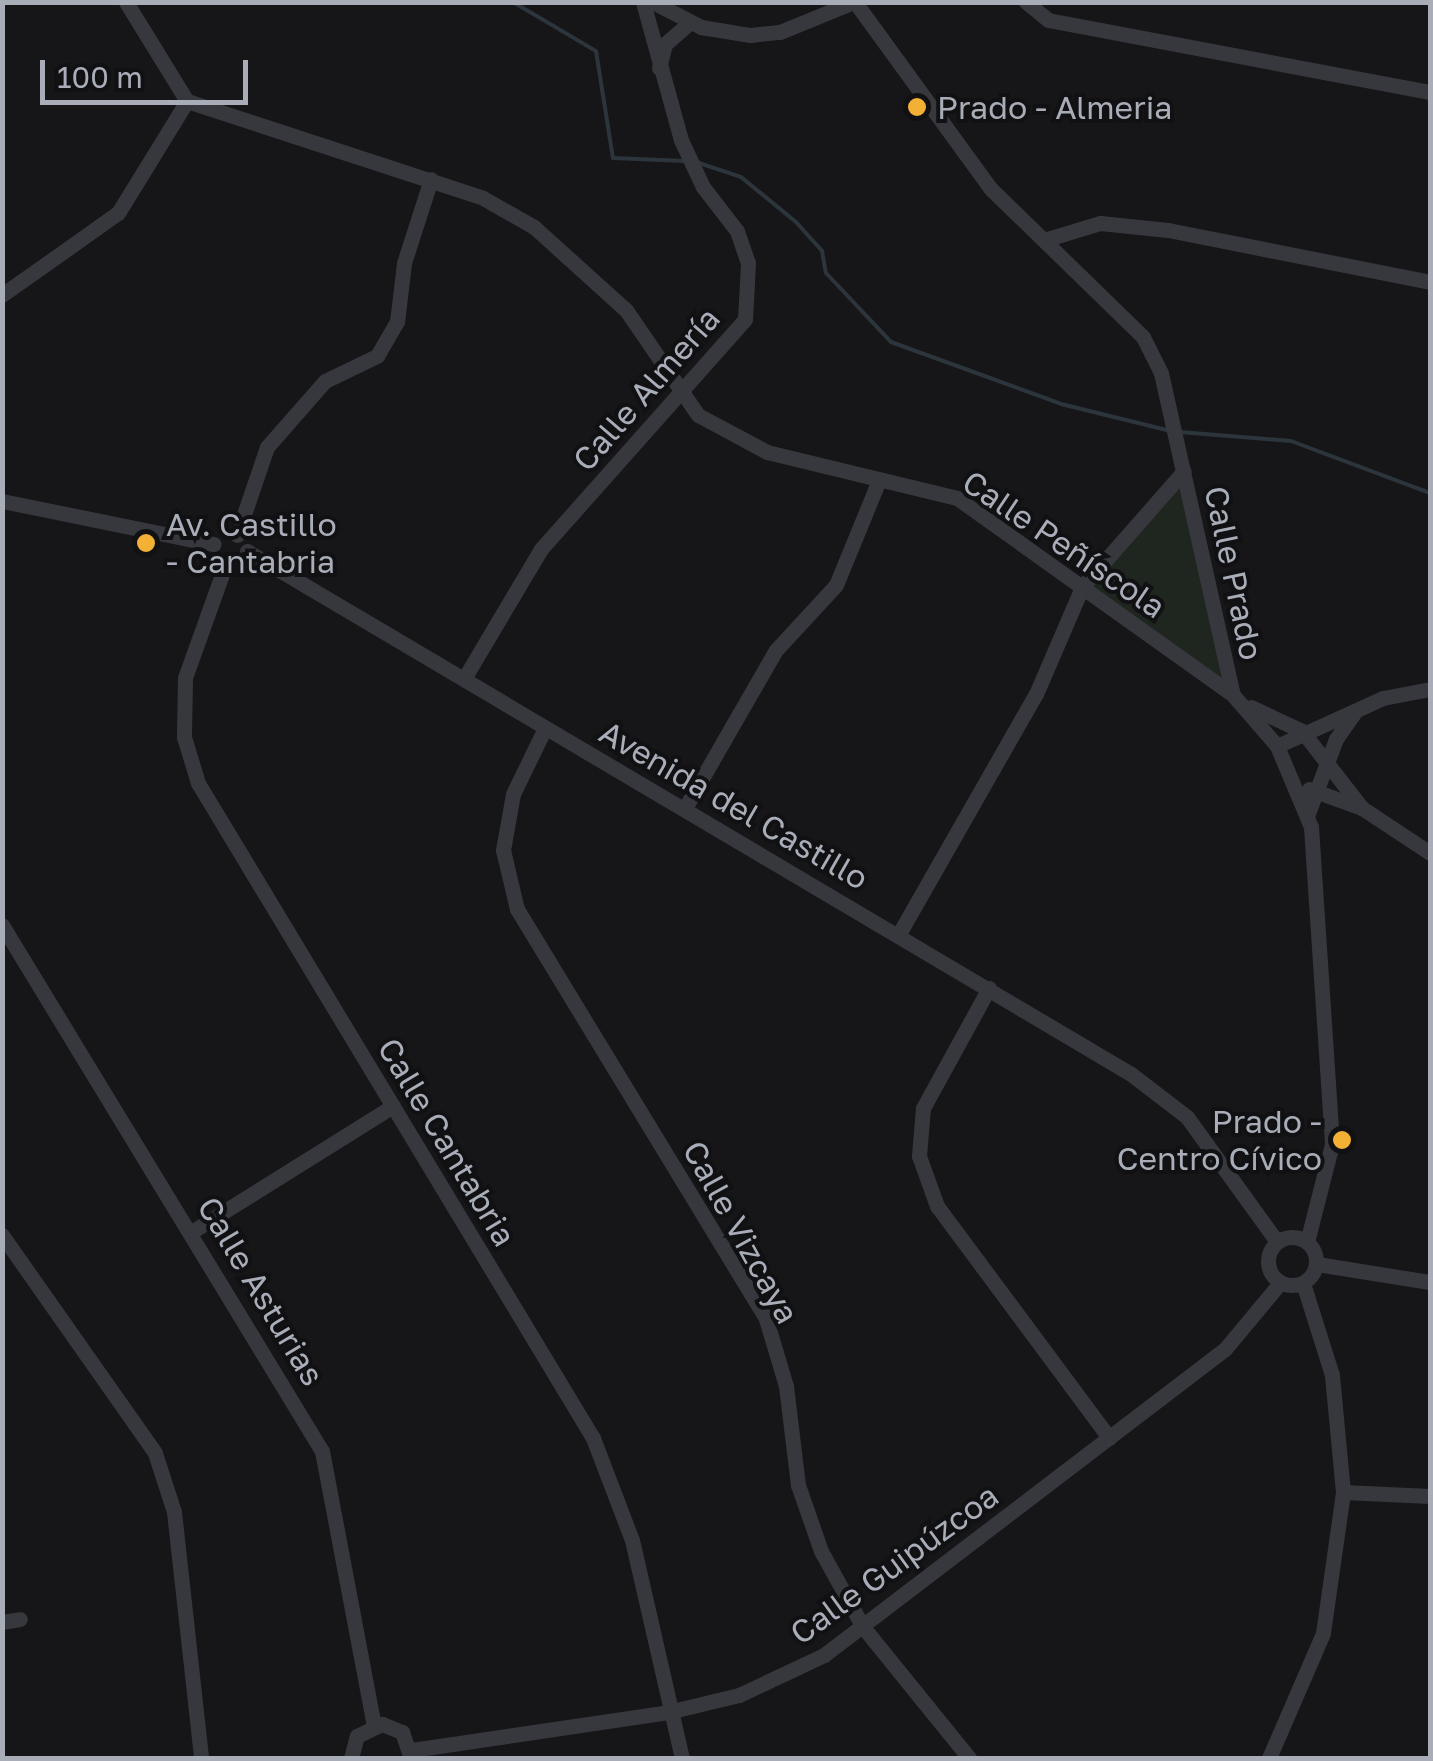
<!DOCTYPE html>
<meta charset="utf-8">
<style>
body{margin:0}
#map{position:relative;width:1433px;height:1761px;overflow:hidden;background:#161618;font-family:"Golos Text",sans-serif}
div>[style]{position:absolute}
.green>*{inset:0;background:#1e261f}
.stream>*{height:4px;margin:-2px;padding:0 2px;transform-origin:2px;border-radius:2px;background:#2c353c}
.minor>*{height:15px;margin:-7.5px;padding:0 7.5px;transform-origin:7.5px;border-radius:7.5px;background:#37383d}
.minor>.ring{margin:-7.5px;padding:0;box-sizing:content-box;background:none;border:15px solid #37383d;border-radius:50%}
.dots>*{width:28px;height:28px;translate:-50% -50%;box-sizing:border-box;border:5px solid #111113;border-radius:50%}
span{translate:-50% -50%;white-space:nowrap;text-align:center;line-height:1.15;-webkit-text-stroke:8px #111113;paint-order:stroke}
.poi-label{font-size:32px;color:#a8adb8}
.left{translate:0 -50%;text-align:left}
.right{translate:-100% -50%;text-align:right}
.street-label{font-size:32px;color:#a8adb8}
.frame{position:absolute;inset:0;border:5px solid #a8adb8;pointer-events:none}
.scale{position:absolute;left:40px;top:60px;width:208px;height:45px;box-sizing:border-box;border:5px solid #a8adb8;border-top:0;padding-left:12px;font-size:30px;line-height:35px;white-space:nowrap;color:#a8adb8;-webkit-text-stroke:8px #111113;paint-order:stroke}
</style>
<div id="map">
<div class="green">
<i style="clip-path:polygon(1184px 471px,1233px 695px,1082px 587px)"></i>
</div>
<div class="stream">
<i style="left:513px;top:2px;width:96px;rotate:30.6deg"></i>
<i style="left:596px;top:51px;width:108px;rotate:81deg"></i>
<i style="left:613px;top:158px;width:72px;rotate:2.4deg"></i>
<i style="left:699px;top:163px;width:44px;rotate:18.4deg"></i>
<i style="left:741px;top:177px;width:71px;rotate:39.3deg"></i>
<i style="left:796px;top:222px;width:39px;rotate:48deg"></i>
<i style="left:822px;top:251px;width:22px;rotate:80deg"></i>
<i style="left:826px;top:273px;width:95px;rotate:46.7deg"></i>
<i style="left:891px;top:342px;width:181px;rotate:20deg"></i>
<i style="left:1061px;top:404px;width:113px;rotate:13.8deg"></i>
<i style="left:1180px;top:432px;width:111px;rotate:4.6deg"></i>
<i style="left:1291px;top:441px;width:148px;rotate:20.5deg"></i>
</div>
<div class="minor">
<i style="left:126px;top:2px;width:116px;rotate:58.4deg"></i>
<i style="left:187px;top:101px;width:311px;rotate:18.1deg"></i>
<i style="left:483px;top:198px;width:59px;rotate:29.6deg"></i>
<i style="left:534px;top:227px;width:124px;rotate:42.1deg"></i>
<i style="left:626px;top:310px;width:127px;rotate:55.6deg"></i>
<i style="left:698px;top:415px;width:78px;rotate:28.2deg"></i>
<i style="left:767px;top:452px;width:195px;rotate:13.6deg"></i>
<i style="left:957px;top:498px;width:339px;rotate:35.5deg"></i>
<i style="left:653px;top:2px;width:54px;rotate:27.5deg"></i>
<i style="left:701px;top:27px;width:50px;rotate:9.3deg"></i>
<i style="left:750px;top:35px;width:30px;rotate:-6deg"></i>
<i style="left:780px;top:32px;width:79px;rotate:-22.3deg"></i>
<i style="left:855px;top:2px;width:231px;rotate:54deg"></i>
<i style="left:991px;top:189px;width:212px;rotate:44.2deg"></i>
<i style="left:1143px;top:337px;width:40px;rotate:63.4deg"></i>
<i style="left:1161px;top:373px;width:330px;rotate:77.4deg"></i>
<i style="left:1233px;top:695px;width:67px;rotate:49.2deg"></i>
<i style="left:1277px;top:746px;width:88px;rotate:67.2deg"></i>
<i style="left:1311px;top:827px;width:318px;rotate:86.2deg"></i>
<i style="left:1332px;top:1144px;width:101px;rotate:104.3deg"></i>
<i style="left:1026px;top:2px;width:28px;rotate:39deg"></i>
<i style="left:1048px;top:20px;width:389px;rotate:10.7deg"></i>
<i style="left:659px;top:68px;width:25px;rotate:-76deg"></i>
<i style="left:665px;top:44px;width:32px;rotate:-41deg"></i>
<i style="left:1044px;top:240px;width:59px;rotate:-16.9deg"></i>
<i style="left:1100px;top:223px;width:68px;rotate:5.9deg"></i>
<i style="left:1168px;top:230px;width:267px;rotate:11.2deg"></i>
<i style="left:2px;top:295px;width:142px;rotate:-35.3deg"></i>
<i style="left:118px;top:213px;width:132px;rotate:-58.4deg"></i>
<i style="left:2px;top:501px;width:216px;rotate:11.5deg"></i>
<i style="left:237px;top:535px;width:93px;rotate:-71.2deg"></i>
<i style="left:267px;top:447px;width:88px;rotate:-48.7deg"></i>
<i style="left:325px;top:381px;width:58px;rotate:-25.7deg"></i>
<i style="left:377px;top:356px;width:39px;rotate:-60deg"></i>
<i style="left:397px;top:322px;width:59px;rotate:-83.2deg"></i>
<i style="left:404px;top:263px;width:88px;rotate:-72.2deg"></i>
<i style="left:247px;top:551px;width:1027px;rotate:30.61deg"></i>
<i style="left:1131px;top:1074px;width:71px;rotate:37.5deg"></i>
<i style="left:1187px;top:1117px;width:154px;rotate:54.2deg"></i>
<i style="left:225px;top:566px;width:119px;rotate:109.7deg"></i>
<i style="left:185px;top:678px;width:59px;rotate:91deg"></i>
<i style="left:184px;top:737px;width:48px;rotate:73.1deg"></i>
<i style="left:198px;top:783px;width:765px;rotate:58.91deg"></i>
<i style="left:593px;top:1438px;width:109px;rotate:69.1deg"></i>
<i style="left:632px;top:1540px;width:224px;rotate:77.1deg"></i>
<i style="left:465px;top:677px;width:149px;rotate:-59.3deg"></i>
<i style="left:541px;top:549px;width:307px;rotate:-48.4deg"></i>
<i style="left:745px;top:319px;width:56px;rotate:-86.9deg"></i>
<i style="left:748px;top:263px;width:34px;rotate:-109deg"></i>
<i style="left:737px;top:231px;width:56px;rotate:-127.7deg"></i>
<i style="left:703px;top:187px;width:52px;rotate:-115.1deg"></i>
<i style="left:681px;top:140px;width:143px;rotate:-105.4deg"></i>
<i style="left:1251px;top:707px;width:56px;rotate:25.2deg"></i>
<i style="left:1302px;top:731px;width:98px;rotate:52.1deg"></i>
<i style="left:1362px;top:808px;width:82px;rotate:33.5deg"></i>
<i style="left:545px;top:728px;width:73px;rotate:115.9deg"></i>
<i style="left:513px;top:794px;width:57px;rotate:100.1deg"></i>
<i style="left:503px;top:850px;width:61px;rotate:76.7deg"></i>
<i style="left:517px;top:909px;width:480px;rotate:58.7deg"></i>
<i style="left:766px;top:1319px;width:70px;rotate:73.4deg"></i>
<i style="left:786px;top:1386px;width:100px;rotate:83.1deg"></i>
<i style="left:798px;top:1485px;width:70px;rotate:70.8deg"></i>
<i style="left:821px;top:1551px;width:87px;rotate:61.1deg"></i>
<i style="left:863px;top:1627px;width:169px;rotate:51deg"></i>
<i style="left:1277px;top:746px;width:116px;rotate:-24.4deg"></i>
<i style="left:1383px;top:698px;width:48px;rotate:-10.8deg"></i>
<i style="left:1309px;top:789px;width:56px;rotate:19.7deg"></i>
<i style="left:685px;top:808px;width:182px;rotate:-60.1deg"></i>
<i style="left:776px;top:650px;width:88px;rotate:-47.3deg"></i>
<i style="left:836px;top:585px;width:113px;rotate:-67.7deg"></i>
<i style="left:1307px;top:816px;width:82px;rotate:-69.4deg"></i>
<i style="left:1336px;top:739px;width:32px;rotate:-55deg"></i>
<i style="left:2px;top:925px;width:616px;rotate:58.69deg"></i>
<i style="left:322px;top:1451px;width:279px;rotate:79.3deg"></i>
<i style="left:900px;top:932px;width:274px;rotate:-60.3deg"></i>
<i style="left:1036px;top:694px;width:116px;rotate:-66.7deg"></i>
<i style="left:1082px;top:587px;width:154px;rotate:-48.7deg"></i>
<i style="left:989px;top:988px;width:137px;rotate:118.8deg"></i>
<i style="left:923px;top:1108px;width:48px;rotate:94.8deg"></i>
<i style="left:919px;top:1156px;width:53px;rotate:70.2deg"></i>
<i style="left:937px;top:1206px;width:289px;rotate:53.4deg"></i>
<i style="left:193px;top:1231px;width:236px;rotate:-32deg"></i>
<i style="left:2px;top:1235px;width:266px;rotate:54.9deg"></i>
<i style="left:155px;top:1453px;width:62px;rotate:72.1deg"></i>
<i style="left:174px;top:1512px;width:247px;rotate:83.7deg"></i>
<i class="ring" style="left:1268px;top:1237px;width:33px;height:33px"></i>
<i style="left:1317px;top:1264px;width:114px;rotate:9.1deg"></i>
<i style="left:1343px;top:1492px;width:87px;rotate:2.6deg"></i>
<i style="left:2px;top:1622px;width:18px;rotate:-9deg"></i>
<i style="left:412px;top:1750px;width:259px;rotate:-8.4deg"></i>
<i style="left:668px;top:1712px;width:73px;rotate:-13.5deg"></i>
<i style="left:739px;top:1695px;width:94px;rotate:-25.2deg"></i>
<i style="left:824px;top:1655px;width:504px;rotate:-37.35deg"></i>
<i style="left:1225px;top:1349px;width:86px;rotate:-50.2deg"></i>
<i style="left:351px;top:1758px;width:23px;rotate:-75deg"></i>
<i style="left:357px;top:1736px;width:28px;rotate:-26deg"></i>
<i style="left:382px;top:1724px;width:22px;rotate:22deg"></i>
<i style="left:402px;top:1732px;width:28px;rotate:71deg"></i>
<i style="left:1269px;top:1758px;width:136px;rotate:-66.6deg"></i>
<i style="left:1323px;top:1633px;width:142px;rotate:-81.9deg"></i>
<i style="left:1343px;top:1492px;width:118px;rotate:-95.4deg"></i>
<i style="left:1332px;top:1375px;width:96px;rotate:-107.5deg"></i>
</div>
<div class="dots">
<i style="left:917px;top:107px;background:#f2b134"></i>
<i style="left:146px;top:543px;background:#f2b134"></i>
<i style="left:1342px;top:1140px;background:#f2b134"></i>
</div>
<div class="poi-label">
<span class="left" style="left:937px;top:107px">Prado - Almeria</span>
<span class="left" style="left:166px;top:543px">Av. Castillo<br>- Cantabria</span>
<span class="right" style="left:1322px;top:1140px">Prado -<br>Centro Cívico</span>
</div>
<div class="street-label">
<span style="left:646px;top:389px;rotate:-49deg">Calle Almería</span>
<span style="left:1064px;top:544px;rotate:34deg">Calle Peñíscola</span>
<span style="left:1234px;top:573px;rotate:78deg">Calle Prado</span>
<span style="left:734px;top:805px;rotate:30deg">Avenida del Castillo</span>
<span style="left:447px;top:1142px;rotate:59deg">Calle Cantabria</span>
<span style="left:741px;top:1232px;rotate:61deg">Calle Vizcaya</span>
<span style="left:261px;top:1291px;rotate:59deg">Calle Asturias</span>
<span style="left:894px;top:1564px;rotate:-36deg">Calle Guipúzcoa</span>
</div>
<div class="frame"></div>
<div class="scale">100 m</div>
</div>
